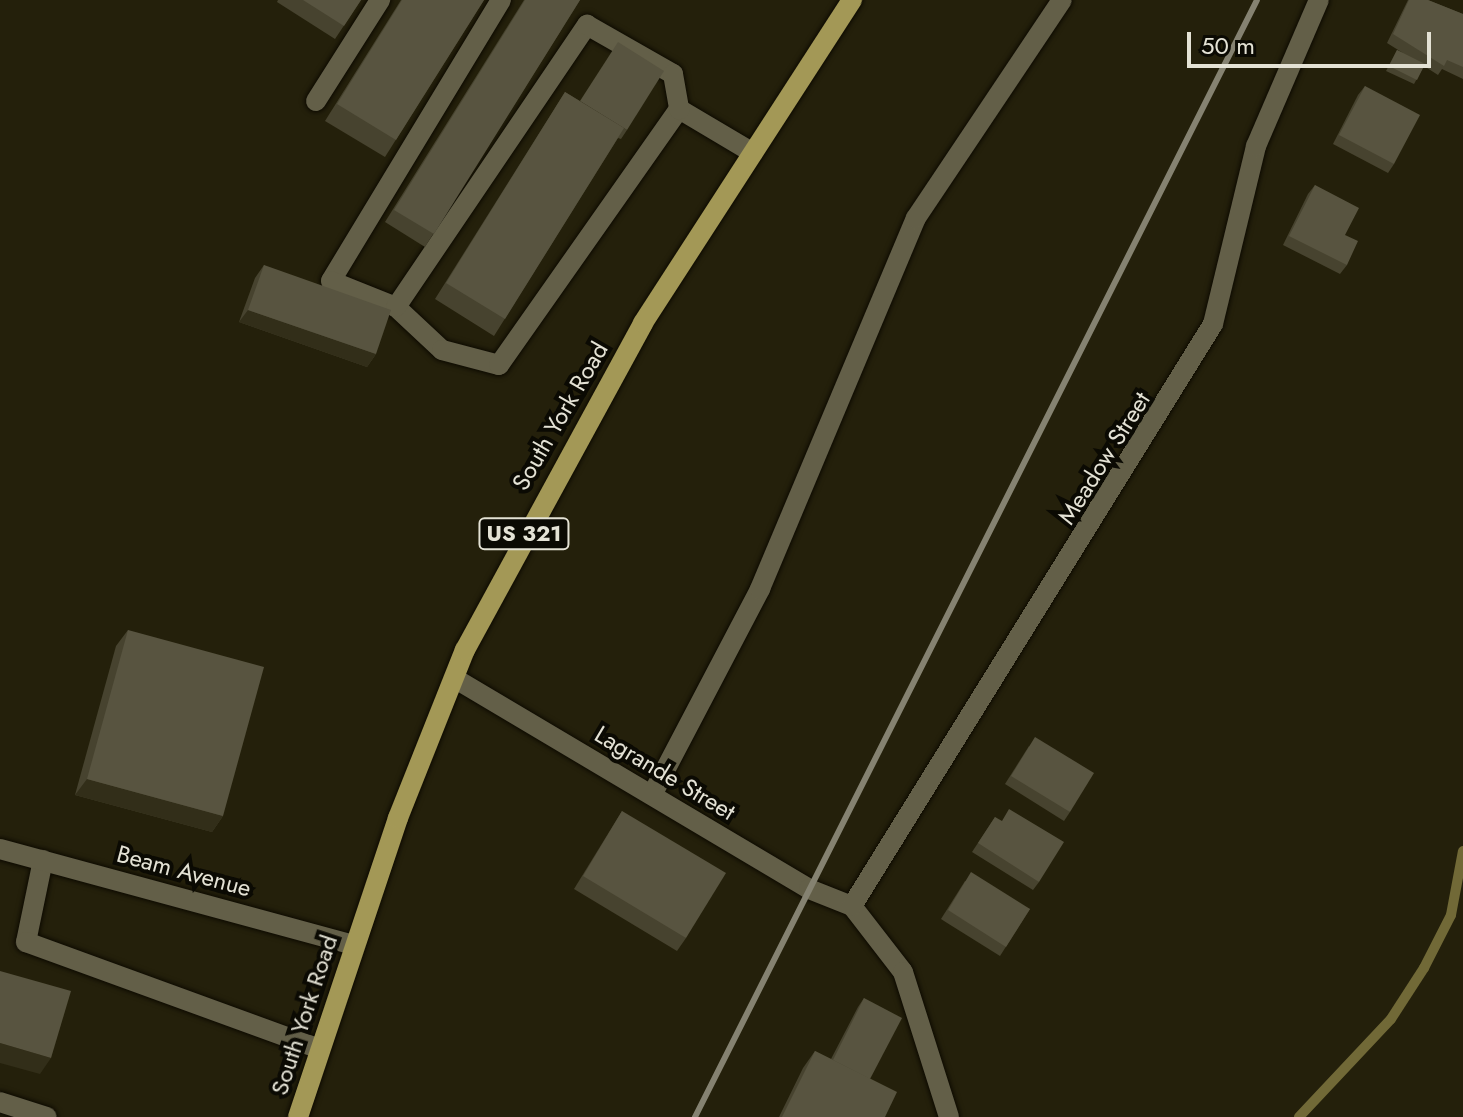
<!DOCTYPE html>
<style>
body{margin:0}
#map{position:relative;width:1463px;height:1117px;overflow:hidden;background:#24200b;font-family:Jost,sans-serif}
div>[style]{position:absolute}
.stream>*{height:10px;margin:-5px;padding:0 5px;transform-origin:5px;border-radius:5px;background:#716937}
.roads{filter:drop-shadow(0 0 2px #0d0a00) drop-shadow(0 0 2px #0d0a00)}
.service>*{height:20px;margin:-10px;padding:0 10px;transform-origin:10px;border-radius:10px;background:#635f48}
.minor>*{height:20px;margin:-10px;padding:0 10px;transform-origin:10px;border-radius:10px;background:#635f48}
.primary>*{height:20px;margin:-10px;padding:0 10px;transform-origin:10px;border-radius:10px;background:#a39856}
.rail>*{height:6px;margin:-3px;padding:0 3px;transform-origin:3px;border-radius:3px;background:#858271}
.wall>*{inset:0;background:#47432f}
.shaded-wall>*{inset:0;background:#322e19}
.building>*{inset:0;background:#585440}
span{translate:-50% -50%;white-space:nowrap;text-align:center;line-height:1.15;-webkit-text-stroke:8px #0b0a03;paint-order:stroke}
.shield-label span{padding:2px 6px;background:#0b0a03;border:2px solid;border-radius:6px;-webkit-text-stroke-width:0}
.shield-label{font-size:22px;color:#e4e2d5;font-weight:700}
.street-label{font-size:24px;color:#e4e2d5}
.scale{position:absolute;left:1187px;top:32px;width:244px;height:36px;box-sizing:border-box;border:4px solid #e4e2d5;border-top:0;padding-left:10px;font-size:24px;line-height:28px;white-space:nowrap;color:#e4e2d5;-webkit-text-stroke:6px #0b0a03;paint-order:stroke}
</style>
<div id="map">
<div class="stream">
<i style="left:1299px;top:1117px;width:134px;rotate:-46.8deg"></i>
<i style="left:1391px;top:1019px;width:61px;rotate:-57.1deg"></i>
<i style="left:1424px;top:968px;width:59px;rotate:-63deg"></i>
<i style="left:1451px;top:915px;width:65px;rotate:-79.4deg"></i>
</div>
<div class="roads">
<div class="service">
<i style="left:501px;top:0;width:328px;rotate:121.2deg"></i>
<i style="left:331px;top:281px;width:70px;rotate:21.8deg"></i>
<i style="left:396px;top:307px;width:63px;rotate:43.1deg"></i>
<i style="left:442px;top:350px;width:59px;rotate:14.7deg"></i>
<i style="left:499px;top:365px;width:313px;rotate:-54.9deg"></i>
<i style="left:679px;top:109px;width:86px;rotate:30.7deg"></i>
<i style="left:316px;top:101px;width:120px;rotate:-57.6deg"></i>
<i style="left:396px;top:307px;width:341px;rotate:-55.9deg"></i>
<i style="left:587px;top:25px;width:99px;rotate:29.7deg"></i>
<i style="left:673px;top:74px;width:36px;rotate:80deg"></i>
<i style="left:652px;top:795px;width:233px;rotate:-62.3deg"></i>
<i style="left:760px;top:589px;width:402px;rotate:-67.2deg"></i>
<i style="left:916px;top:218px;width:262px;rotate:-56.2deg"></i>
<i style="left:43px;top:860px;width:84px;rotate:101.7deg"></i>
<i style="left:26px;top:942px;width:313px;rotate:20deg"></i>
<i style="left:852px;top:906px;width:83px;rotate:52.3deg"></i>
<i style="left:903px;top:972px;width:152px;rotate:72.4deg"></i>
<i style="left:0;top:1102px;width:49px;rotate:17.7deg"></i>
</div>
<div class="minor">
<i style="left:454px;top:678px;width:413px;rotate:30.7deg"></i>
<i style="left:809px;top:889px;width:46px;rotate:21.6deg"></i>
<i style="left:852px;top:906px;width:685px;rotate:-58.19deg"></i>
<i style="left:1213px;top:324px;width:183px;rotate:-76.4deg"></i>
<i style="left:1256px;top:146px;width:159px;rotate:-66.7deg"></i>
<i style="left:0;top:849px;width:367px;rotate:15.2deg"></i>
</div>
<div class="primary">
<i style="left:298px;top:1117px;width:315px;rotate:-71.5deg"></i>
<i style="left:398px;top:818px;width:181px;rotate:-68.3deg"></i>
<i style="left:465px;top:650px;width:372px;rotate:-61.4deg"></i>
<i style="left:643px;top:323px;width:385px;rotate:-57.1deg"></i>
</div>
</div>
<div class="rail">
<i style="left:695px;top:1117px;width:1250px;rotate:-63.29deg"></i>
</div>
<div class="wall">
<i style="clip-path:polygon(278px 0,361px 0,335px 39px,277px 2px)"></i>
<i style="clip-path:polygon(401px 0,484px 0,385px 157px,325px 121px)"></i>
<i style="clip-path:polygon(524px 0,580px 0,425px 247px,385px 222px)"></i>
<i style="clip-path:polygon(1408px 0,1428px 0,1463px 14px,1463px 79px,1442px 69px,1438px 75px,1424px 66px,1414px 84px,1386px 71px,1397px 50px,1403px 53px,1387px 43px)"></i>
<i style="clip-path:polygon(1365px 86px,1394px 164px,1388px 173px,1333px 144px,1358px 95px)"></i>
<i style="clip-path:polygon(565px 92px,627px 130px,621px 139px,618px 138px,494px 336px,435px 299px)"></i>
<i style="clip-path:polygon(1315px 185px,1345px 235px,1347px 265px,1340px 274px,1283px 245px,1308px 194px)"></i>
<i style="clip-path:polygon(264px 265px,376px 354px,367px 367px,239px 322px,255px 278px)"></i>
<i style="clip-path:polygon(128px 630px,223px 816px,212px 832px,75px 795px,116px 646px)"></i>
<i style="clip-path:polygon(1029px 746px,1070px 812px,1064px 821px,1005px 784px)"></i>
<i style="clip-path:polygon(622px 811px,686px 938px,677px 951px,574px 889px)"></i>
<i style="clip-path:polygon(995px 817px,1039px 882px,1033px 890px,972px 852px)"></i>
<i style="clip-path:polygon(965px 881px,1030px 909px,1000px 956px,941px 919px)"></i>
<i style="clip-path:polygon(864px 998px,870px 1079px,885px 1117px,779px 1117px,803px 1068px,815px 1051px,831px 1059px,858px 1007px)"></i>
</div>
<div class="shaded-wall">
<i style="clip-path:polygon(248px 310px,376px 354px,367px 367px,239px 322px)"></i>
<i style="clip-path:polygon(87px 779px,223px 816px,212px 832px,75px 795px)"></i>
<i style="clip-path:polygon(0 1043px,51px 1058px,40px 1074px,0 1063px)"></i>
</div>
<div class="building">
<i style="clip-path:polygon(303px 0,361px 0,344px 26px)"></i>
<i style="clip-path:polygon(402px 0,484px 0,396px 140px,337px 104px)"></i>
<i style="clip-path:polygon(525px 0,580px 0,434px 234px,394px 210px)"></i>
<i style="clip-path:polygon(1409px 0,1428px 0,1463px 14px,1463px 67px,1447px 60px,1444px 66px,1393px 34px)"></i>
<i style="clip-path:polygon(618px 42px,664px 71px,627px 130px,580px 101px)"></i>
<i style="clip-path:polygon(1397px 50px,1425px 64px,1417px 80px,1389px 66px)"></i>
<i style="clip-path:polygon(1365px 86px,1420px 115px,1394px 164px,1339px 135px)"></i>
<i style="clip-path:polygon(565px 92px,624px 128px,505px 319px,446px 283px)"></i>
<i style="clip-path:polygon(1315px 185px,1359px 208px,1345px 235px,1358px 241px,1347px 265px,1289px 236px)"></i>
<i style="clip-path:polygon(264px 265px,391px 310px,376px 354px,248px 310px)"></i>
<i style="clip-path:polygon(128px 630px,264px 667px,223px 816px,87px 779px)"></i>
<i style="clip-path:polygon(1035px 737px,1094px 773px,1070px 812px,1011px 776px)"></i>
<i style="clip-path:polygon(1009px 809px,1064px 842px,1039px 882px,978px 843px,995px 817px,1002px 821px)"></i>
<i style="clip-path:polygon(622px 811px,726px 873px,686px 938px,583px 876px)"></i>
<i style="clip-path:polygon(971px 872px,1030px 909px,1006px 947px,948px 910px)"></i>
<i style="clip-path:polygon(0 971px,71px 991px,51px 1058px,0 1043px)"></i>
<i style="clip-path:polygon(864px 998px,902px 1018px,870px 1079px,833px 1060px)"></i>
<i style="clip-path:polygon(815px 1051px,897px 1092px,885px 1117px,782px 1117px)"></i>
</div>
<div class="shield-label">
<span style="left:524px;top:534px">US 321</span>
</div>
<div class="street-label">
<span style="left:560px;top:416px;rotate:-60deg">South York Road</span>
<span style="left:1104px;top:458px;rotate:-58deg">Meadow Street</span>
<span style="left:665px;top:773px;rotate:31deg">Lagrande Street</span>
<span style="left:184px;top:871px;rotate:15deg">Beam Avenue</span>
<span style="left:304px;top:1015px;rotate:-72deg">South York Road</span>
</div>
<div class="scale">50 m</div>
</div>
